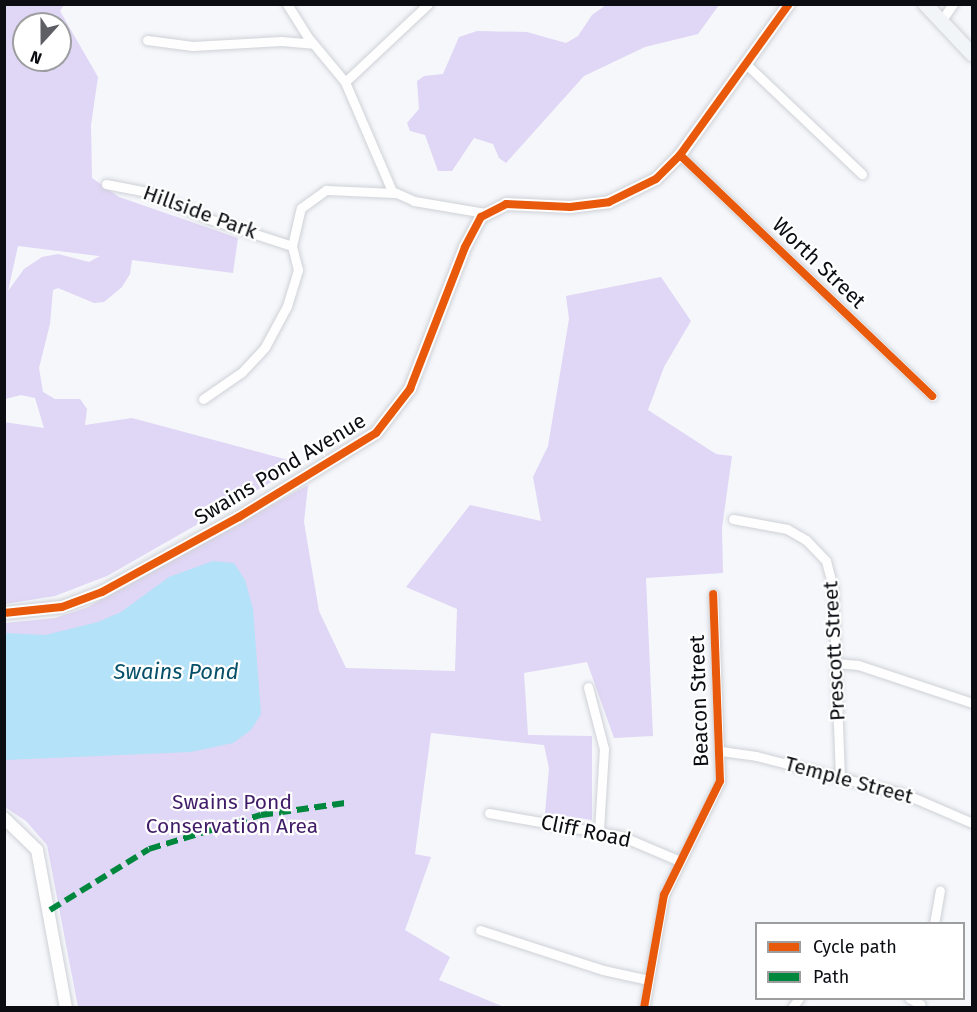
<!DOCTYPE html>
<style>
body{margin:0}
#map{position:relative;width:977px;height:1012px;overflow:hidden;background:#f5f7fb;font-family:"Fira Sans",sans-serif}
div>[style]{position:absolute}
.green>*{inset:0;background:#e0d6f5}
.water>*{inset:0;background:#b4e2f8}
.roads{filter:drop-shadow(0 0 2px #ced1d6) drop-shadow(0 0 2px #ced1d6)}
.minor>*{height:9px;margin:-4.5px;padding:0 4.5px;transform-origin:4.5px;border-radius:4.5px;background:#fefefe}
.tertiary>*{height:12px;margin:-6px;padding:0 6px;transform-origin:6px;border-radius:6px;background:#fefefe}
.secondary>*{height:14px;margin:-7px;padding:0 7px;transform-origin:7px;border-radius:7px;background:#f2f5f8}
.quiet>*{height:6px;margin-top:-3px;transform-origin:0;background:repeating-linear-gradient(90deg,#00873e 0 12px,transparent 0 18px)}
.cycleway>*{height:8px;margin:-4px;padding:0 4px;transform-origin:4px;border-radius:4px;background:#e8590c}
span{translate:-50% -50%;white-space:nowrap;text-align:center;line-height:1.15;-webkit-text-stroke:4.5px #fff;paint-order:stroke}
.street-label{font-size:21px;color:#0b0d12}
.park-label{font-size:21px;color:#411d69}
.water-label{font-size:22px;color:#065069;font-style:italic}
.frame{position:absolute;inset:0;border:6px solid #0b0d12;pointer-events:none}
.legend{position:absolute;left:755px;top:922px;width:210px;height:78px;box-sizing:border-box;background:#fff;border:2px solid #9d9ea0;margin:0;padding:8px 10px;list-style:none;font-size:18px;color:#0b0d12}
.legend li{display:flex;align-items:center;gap:12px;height:30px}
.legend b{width:30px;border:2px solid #9d9ea0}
.north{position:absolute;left:12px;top:12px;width:60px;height:60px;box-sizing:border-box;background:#fff;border:2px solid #9d9ea0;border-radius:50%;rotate:201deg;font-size:16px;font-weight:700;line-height:24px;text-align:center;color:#0b0d12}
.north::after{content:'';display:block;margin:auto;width:21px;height:27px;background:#5d5f64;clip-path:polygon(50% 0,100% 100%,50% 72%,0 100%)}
</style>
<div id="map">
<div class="green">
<i style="clip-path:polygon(evenodd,5px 5px,64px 5px,60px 11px,98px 77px,91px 125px,92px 178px,119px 197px,238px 238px,233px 273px,132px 260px,130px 274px,122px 287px,104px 302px,94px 303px,58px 288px,53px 290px,50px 324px,39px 368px,43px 392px,55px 399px,80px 399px,87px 409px,85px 425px,132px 418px,303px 464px,107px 576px,55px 596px,5px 604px,4px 422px,44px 428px,35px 398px,21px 395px,5px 399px,5px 5px,24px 24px,60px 24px,60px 60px,24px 60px,24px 24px,5px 5px,18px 246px,99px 256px,100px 256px,89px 262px,58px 254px,42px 257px,24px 269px,8px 291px,18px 246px)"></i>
<i style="clip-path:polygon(606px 5px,719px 5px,698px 34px,645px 47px,584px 76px,506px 163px,499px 158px,493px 144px,474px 138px,452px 171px,438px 171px,425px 135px,410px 131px,407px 123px,419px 109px,417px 81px,424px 76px,443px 74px,459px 37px,477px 31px,527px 32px,566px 43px,578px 36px,592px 15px)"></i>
<i style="clip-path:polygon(661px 277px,691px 321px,664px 367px,648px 410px,716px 454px,732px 456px,722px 528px,723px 573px,646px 578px,653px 736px,614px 738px,587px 662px,524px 673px,528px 735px,592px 736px,592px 820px,545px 813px,549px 768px,544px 745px,431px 733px,415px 854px,431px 857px,405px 930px,450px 957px,439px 980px,504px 1007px,78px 1007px,47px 845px,26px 821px,5px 807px,5px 623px,55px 618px,88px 607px,308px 485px,304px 522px,319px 611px,346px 668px,455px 671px,457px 609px,406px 587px,470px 505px,541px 521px,533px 477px,548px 446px,569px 319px,566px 296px)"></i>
</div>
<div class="water">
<i style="clip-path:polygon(213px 561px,234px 563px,245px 580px,253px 609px,261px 714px,251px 730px,233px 743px,191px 752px,5px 760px,5px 633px,45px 635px,98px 622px,121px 612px,169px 577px)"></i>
</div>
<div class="roads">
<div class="minor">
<i style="left:287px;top:4px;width:38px;rotate:58deg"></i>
<i style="left:307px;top:36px;width:60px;rotate:50.4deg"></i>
<i style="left:345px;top:82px;width:119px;rotate:66.7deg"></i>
<i style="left:392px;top:191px;width:24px;rotate:24deg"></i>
<i style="left:414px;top:201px;width:72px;rotate:9.6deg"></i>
<i style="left:941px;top:21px;width:21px;rotate:-55deg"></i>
<i style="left:147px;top:40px;width:46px;rotate:7.4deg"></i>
<i style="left:193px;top:46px;width:88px;rotate:-3.3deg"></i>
<i style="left:281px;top:41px;width:32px;rotate:5deg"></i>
<i style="left:746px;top:64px;width:160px;rotate:43.5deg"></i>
<i style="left:345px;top:82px;width:114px;rotate:-43.2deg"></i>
<i style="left:680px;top:155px;width:349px;rotate:43.7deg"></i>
<i style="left:106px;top:184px;width:42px;rotate:11deg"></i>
<i style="left:147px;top:192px;width:68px;rotate:23.5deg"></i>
<i style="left:209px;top:219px;width:87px;rotate:18deg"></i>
<i style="left:203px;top:399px;width:47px;rotate:-34.7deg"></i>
<i style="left:242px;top:372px;width:34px;rotate:-47deg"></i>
<i style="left:265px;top:347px;width:47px;rotate:-61.8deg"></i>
<i style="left:287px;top:306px;width:38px;rotate:-73deg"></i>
<i style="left:298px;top:270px;width:25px;rotate:-104deg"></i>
<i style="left:292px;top:246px;width:39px;rotate:-77deg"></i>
<i style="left:301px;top:208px;width:31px;rotate:-36deg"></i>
<i style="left:326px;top:190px;width:69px;rotate:2.5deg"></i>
<i style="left:733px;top:519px;width:55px;rotate:10.5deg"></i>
<i style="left:787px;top:529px;width:22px;rotate:30deg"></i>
<i style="left:806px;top:540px;width:29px;rotate:46deg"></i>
<i style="left:826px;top:561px;width:28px;rotate:75deg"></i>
<i style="left:833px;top:588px;width:189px;rotate:87.9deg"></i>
<i style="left:836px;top:663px;width:22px;rotate:5deg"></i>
<i style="left:858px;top:665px;width:120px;rotate:18.4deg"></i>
<i style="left:588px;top:687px;width:64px;rotate:75.5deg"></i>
<i style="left:604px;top:749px;width:82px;rotate:93.5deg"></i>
<i style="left:721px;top:751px;width:35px;rotate:8deg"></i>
<i style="left:756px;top:756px;width:154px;rotate:14.3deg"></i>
<i style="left:905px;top:794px;width:73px;rotate:23.4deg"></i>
<i style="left:489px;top:813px;width:134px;rotate:9.9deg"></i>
<i style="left:621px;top:836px;width:64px;rotate:23deg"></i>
<i style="left:934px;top:924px;width:34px;rotate:-80deg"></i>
<i style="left:480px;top:930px;width:129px;rotate:18deg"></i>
<i style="left:603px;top:970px;width:47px;rotate:12.3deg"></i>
<i style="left:909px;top:998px;width:13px;rotate:29deg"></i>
<i style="left:644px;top:1008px;width:115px;rotate:-80deg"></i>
<i style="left:664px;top:895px;width:127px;rotate:-63.8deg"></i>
<i style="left:720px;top:781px;width:187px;rotate:-92.1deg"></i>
<i style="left:792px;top:1008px;width:12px;rotate:-55deg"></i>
</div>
<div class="tertiary">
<i style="left:4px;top:613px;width:58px;rotate:-5.9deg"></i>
<i style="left:62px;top:607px;width:43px;rotate:-20.6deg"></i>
<i style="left:102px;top:592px;width:156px;rotate:-28.7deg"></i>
<i style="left:239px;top:517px;width:161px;rotate:-31.5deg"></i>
<i style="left:376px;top:433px;width:56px;rotate:-52.3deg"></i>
<i style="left:410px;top:389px;width:152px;rotate:-68.8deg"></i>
<i style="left:465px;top:247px;width:34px;rotate:-62deg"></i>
<i style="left:481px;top:217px;width:28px;rotate:-27deg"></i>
<i style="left:506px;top:204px;width:64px;rotate:2.7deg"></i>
<i style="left:570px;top:207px;width:39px;rotate:-7deg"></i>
<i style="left:609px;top:202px;width:52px;rotate:-26.1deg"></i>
<i style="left:656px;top:179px;width:34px;rotate:-45deg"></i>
<i style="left:680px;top:155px;width:186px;rotate:-54.2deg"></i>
<i style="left:4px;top:818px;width:46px;rotate:44.1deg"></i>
<i style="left:37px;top:850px;width:161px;rotate:79.6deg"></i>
</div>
<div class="secondary">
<i style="left:925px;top:4px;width:69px;rotate:46.8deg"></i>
</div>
</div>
<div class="quiet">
<i style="left:50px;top:910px;width:116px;rotate:-31.6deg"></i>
<i style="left:149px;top:849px;width:117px;rotate:-16.9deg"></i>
<i style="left:261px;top:815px;width:85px;rotate:-8.1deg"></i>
</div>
<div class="cycleway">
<i style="left:680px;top:155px;width:349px;rotate:43.7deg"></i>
<i style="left:4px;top:613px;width:58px;rotate:-5.9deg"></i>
<i style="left:62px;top:607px;width:43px;rotate:-20.6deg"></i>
<i style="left:102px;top:592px;width:156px;rotate:-28.7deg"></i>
<i style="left:239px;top:517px;width:161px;rotate:-31.5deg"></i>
<i style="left:376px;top:433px;width:56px;rotate:-52.3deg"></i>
<i style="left:410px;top:389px;width:152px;rotate:-68.8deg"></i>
<i style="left:465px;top:247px;width:34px;rotate:-62deg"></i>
<i style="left:481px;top:217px;width:28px;rotate:-27deg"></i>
<i style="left:506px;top:204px;width:64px;rotate:2.7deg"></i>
<i style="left:570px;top:207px;width:39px;rotate:-7deg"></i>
<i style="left:609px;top:202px;width:52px;rotate:-26.1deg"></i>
<i style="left:656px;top:179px;width:34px;rotate:-45deg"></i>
<i style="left:680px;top:155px;width:186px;rotate:-54.2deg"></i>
<i style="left:644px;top:1008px;width:115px;rotate:-80deg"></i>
<i style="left:664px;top:895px;width:127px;rotate:-63.8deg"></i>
<i style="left:720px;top:781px;width:187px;rotate:-92.1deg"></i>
</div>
<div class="street-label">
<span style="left:200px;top:212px;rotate:20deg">Hillside Park</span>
<span style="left:819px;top:263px;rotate:44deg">Worth Street</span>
<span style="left:280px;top:469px;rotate:-31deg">Swains Pond Avenue</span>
<span style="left:834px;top:651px;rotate:-93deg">Prescott Street</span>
<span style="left:699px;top:701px;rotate:-92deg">Beacon Street</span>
<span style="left:849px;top:780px;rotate:15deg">Temple Street</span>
<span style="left:586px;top:831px;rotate:12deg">Cliff Road</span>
</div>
<div class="park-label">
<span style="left:232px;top:814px">Swains Pond<br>Conservation Area</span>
</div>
<div class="water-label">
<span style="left:176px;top:672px">Swains Pond</span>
</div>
<div class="frame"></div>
<ul class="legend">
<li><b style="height:8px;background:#e8590c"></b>Cycle path</li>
<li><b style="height:8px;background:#00873e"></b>Path</li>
</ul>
<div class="north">N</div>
</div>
